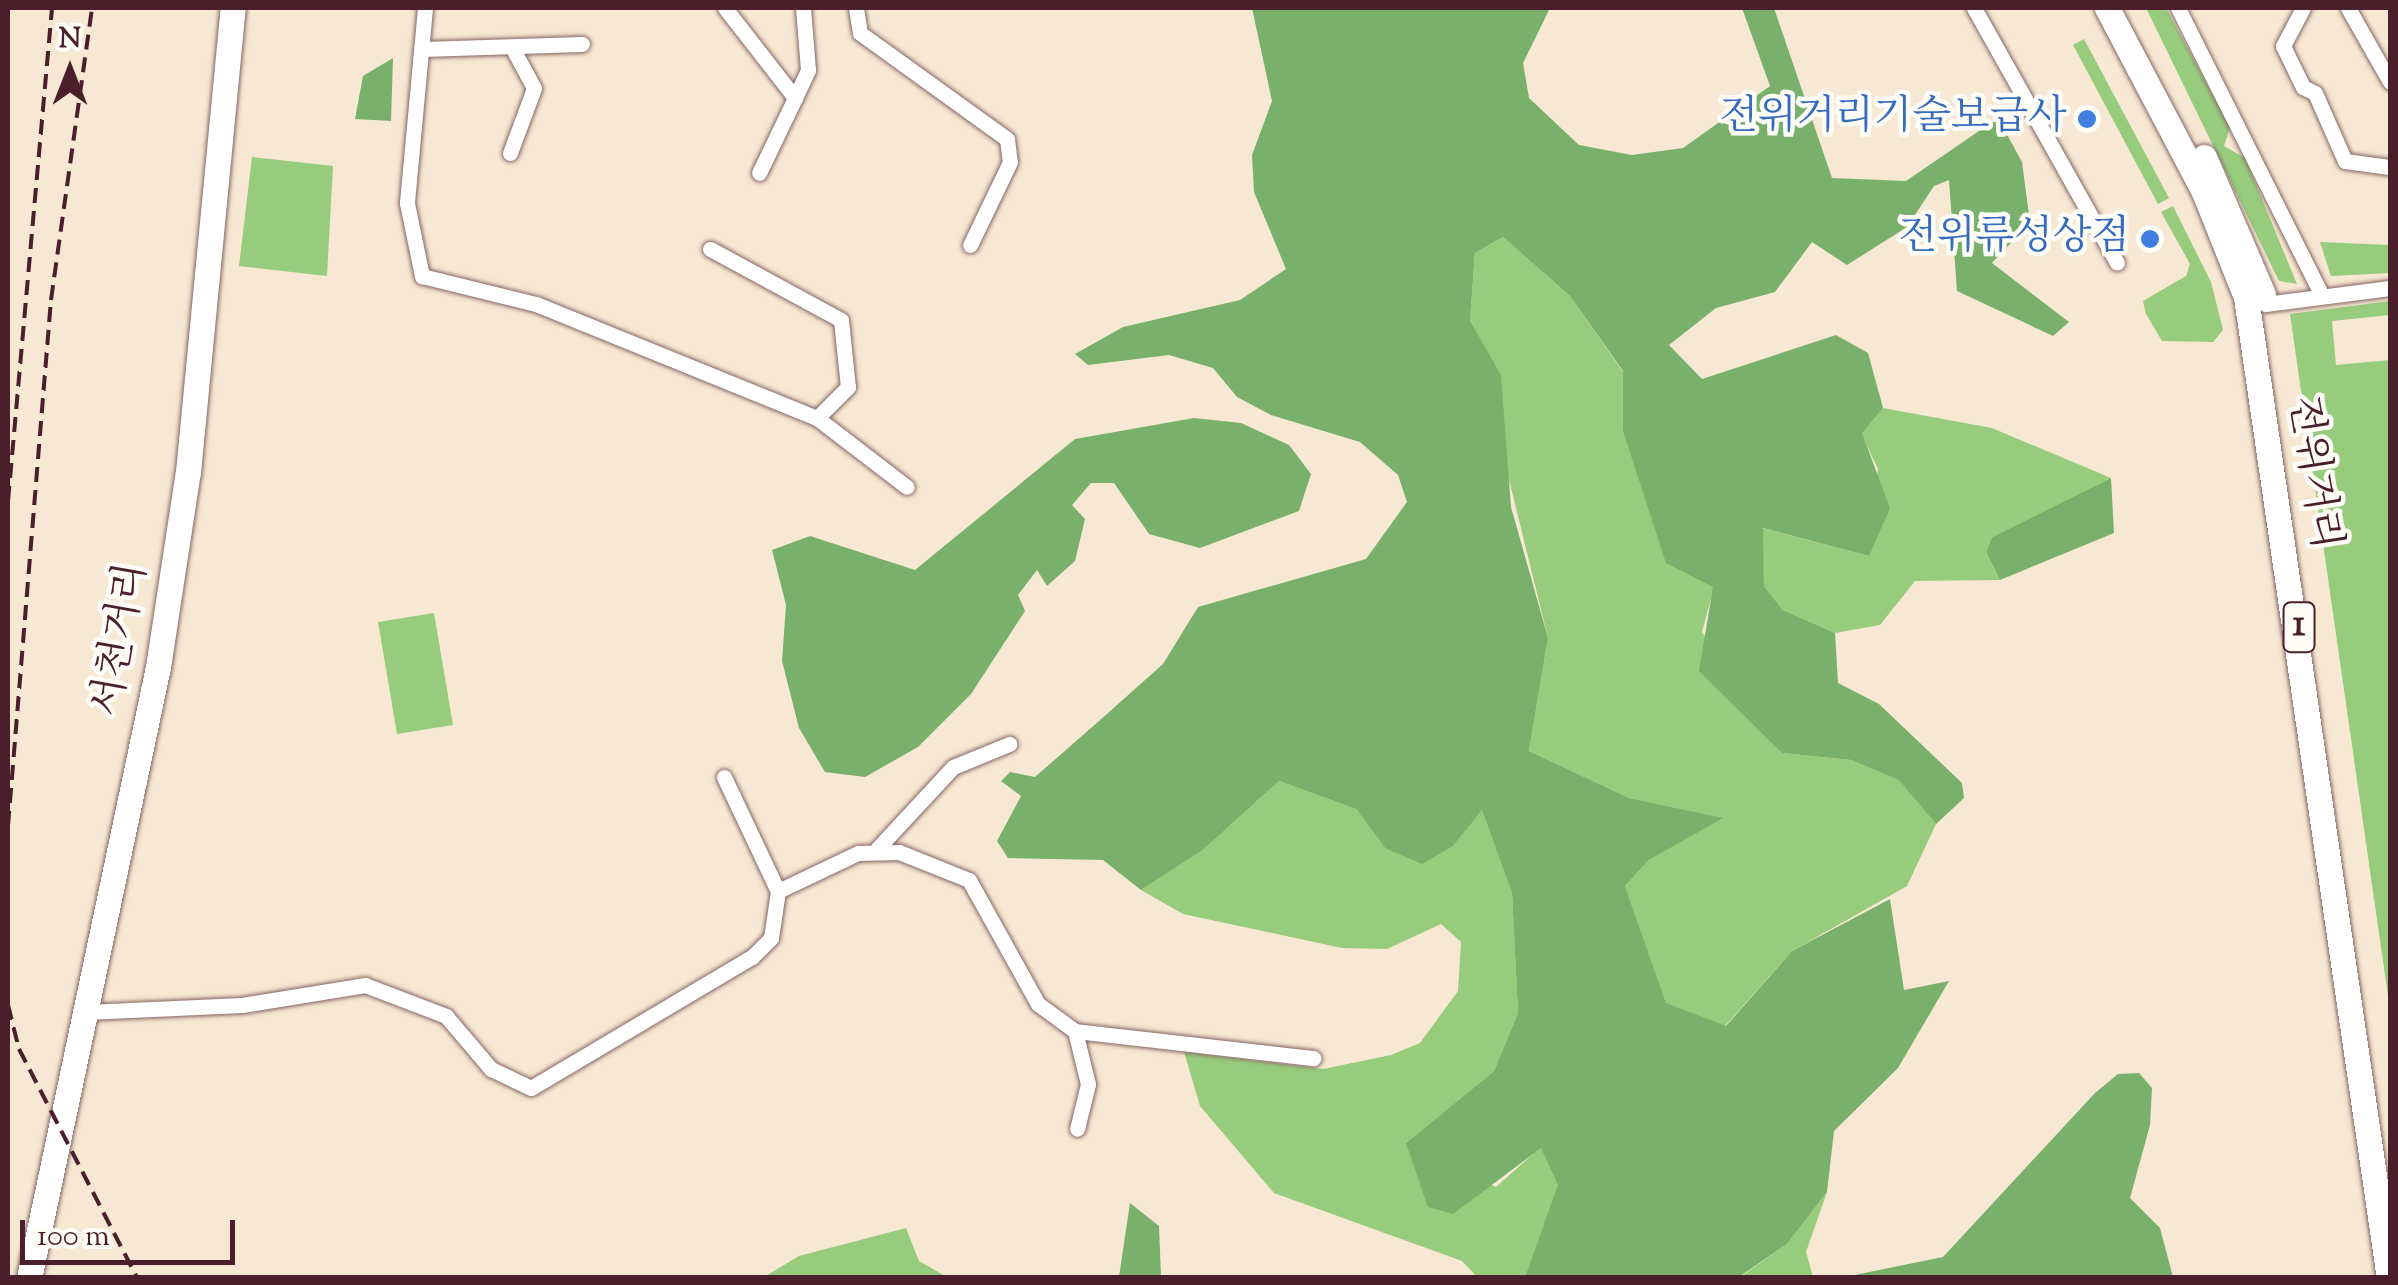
<!DOCTYPE html>
<meta charset="utf-8">
<style>
body{margin:0}
#map{position:relative;width:2398px;height:1285px;overflow:hidden;background:#f6e8d2;font-family:"Sorts Mill Goudy","Noto Serif KR",serif}
div>[style]{position:absolute}
.green>*{inset:0;background:#97cc7d}
.forest>*{inset:0;background:#79b06c}
.roads{filter:drop-shadow(0 0 2px #866565) drop-shadow(0 0 2px #866565)}
.street>*{height:15px;margin:-7.5px;padding:0 7.5px;transform-origin:7.5px;border-radius:7.5px;background:#fff}
.primary>*{height:25px;margin:-12.5px;padding:0 12.5px;transform-origin:12.5px;border-radius:12.5px;background:#fff}
.rail>*{height:4px;margin-top:-2px;transform-origin:0;background:repeating-linear-gradient(90deg,#4a1f2b 0 15px,transparent 0 23px)}
.dots>*{width:28px;height:28px;translate:-50% -50%;box-sizing:border-box;border:5px solid #fdfcf7;border-radius:50%}
span{translate:-50% -50%;white-space:nowrap;text-align:center;line-height:1.15;-webkit-text-stroke:9px #fdfcf7;paint-order:stroke}
.shield-label span{padding:2px 8px;background:#fdfcf7;border:2px solid;border-radius:8px;-webkit-text-stroke-width:0}
.shield-label{font-size:38px;color:#4a1f2b;font-weight:700}
.shop-label{font-size:40px;color:#366cbe}
.right{translate:-100% -50%;text-align:right}
.street-label{font-size:40px;color:#4a1f2b}
.frame{position:absolute;inset:0;border:10px solid #4a1f2b;pointer-events:none}
.north{position:absolute;left:20px;top:20px;width:100px;height:100px;-webkit-text-stroke:8px #fdfcf7;paint-order:stroke;rotate:0deg;font-size:28px;font-weight:700;line-height:40px;text-align:center;color:#4a1f2b}
.north::after{content:'';display:block;margin:auto;width:35px;height:45px;background:#4a1f2b;clip-path:polygon(50% 0,100% 100%,50% 72%,0 100%)}
.scale{position:absolute;left:20px;top:1220px;width:215px;height:45px;box-sizing:border-box;border:5px solid #4a1f2b;border-top:0;padding-left:12px;font-size:30px;line-height:35px;white-space:nowrap;color:#4a1f2b;-webkit-text-stroke:8px #fdfcf7;paint-order:stroke}
</style>
<div id="map">
<div class="green">
<i style="clip-path:polygon(2146px 8px,2166px 8px,2230px 127px,2224px 146px,2245px 158px,2297px 284px,2279px 281px)"></i>
<i style="clip-path:polygon(2084px 39px,2169px 198px,2158px 204px,2073px 45px)"></i>
<i style="clip-path:polygon(252px 157px,333px 166px,327px 276px,239px 266px)"></i>
<i style="clip-path:polygon(2173px 206px,2211px 282px,2223px 330px,2213px 342px,2162px 341px,2146px 314px,2143px 301px,2186px 276px,2190px 264px,2161px 212px)"></i>
<i style="clip-path:polygon(1503px 237px,1570px 296px,1623px 372px,1623px 431px,1714px 587px,1702px 632px,1782px 753px,1851px 760px,1900px 780px,1936px 824px,1907px 886px,1792px 951px,1725px 1026px,1666px 1004px,1625px 886px,1649px 860px,1721px 818px,1629px 798px,1529px 751px,1548px 638px,1470px 321px,1475px 253px)"></i>
<i style="clip-path:polygon(2320px 242px,2390px 245px,2390px 273px,2331px 276px)"></i>
<i style="clip-path:polygon(2390px 301px,2390px 315px,2332px 321px,2336px 365px,2390px 360px,2390px 1010px,2290px 314px)"></i>
<i style="clip-path:polygon(1883px 408px,1992px 428px,2111px 478px,1992px 537px,1986px 552px,2000px 580px,1915px 581px,1880px 625px,1835px 633px,1783px 610px,1764px 586px,1762px 528px,1869px 556px,1878px 469px,1861px 433px)"></i>
<i style="clip-path:polygon(434px 613px,453px 725px,397px 734px,378px 622px)"></i>
<i style="clip-path:polygon(1279px 781px,1356px 809px,1385px 848px,1453px 846px,1482px 809px,1512px 893px,1518px 1013px,1494px 1071px,1406px 1143px,1496px 1187px,1541px 1147px,1559px 1185px,1525px 1277px,1477px 1277px,1462px 1261px,1274px 1193px,1200px 1106px,1184px 1052px,1323px 1069px,1391px 1055px,1420px 1043px,1458px 991px,1461px 942px,1441px 924px,1387px 949px,1342px 948px,1183px 914px,1141px 890px,1203px 850px)"></i>
<i style="clip-path:polygon(1827px 1192px,1806px 1252px,1813px 1277px,1739px 1278px,1787px 1244px)"></i>
<i style="clip-path:polygon(906px 1228px,919px 1261px,947px 1277px,764px 1277px,799px 1256px)"></i>
</div>
<div class="forest">
<i style="clip-path:polygon(1252px 8px,1550px 8px,1523px 63px,1529px 98px,1579px 145px,1632px 155px,1683px 148px,1770px 86px,1742px 8px,1680px 8px,1774px 8px,1832px 178px,1906px 181px,1998px 118px,2022px 162px,2030px 223px,1992px 263px,2069px 322px,2053px 336px,1957px 291px,1949px 180px,1934px 186px,1907px 227px,1847px 265px,1812px 242px,1775px 292px,1716px 308px,1669px 345px,1702px 379px,1836px 335px,1868px 353px,1883px 408px,1862px 433px,1890px 508px,1869px 556px,1763px 528px,1764px 586px,1783px 610px,1835px 633px,1838px 683px,1879px 704px,1962px 783px,1964px 798px,1936px 824px,1899px 780px,1851px 760px,1782px 753px,1699px 671px,1713px 587px,1666px 563px,1623px 431px,1623px 371px,1570px 296px,1503px 237px,1475px 253px,1470px 321px,1501px 375px,1511px 507px,1548px 638px,1529px 751px,1629px 798px,1723px 818px,1649px 860px,1625px 886px,1666px 1003px,1726px 1026px,1792px 951px,1890px 899px,1904px 990px,1949px 981px,1898px 1068px,1834px 1131px,1827px 1192px,1787px 1244px,1739px 1277px,1525px 1277px,1558px 1185px,1541px 1148px,1453px 1214px,1428px 1207px,1406px 1143px,1494px 1071px,1518px 1013px,1512px 893px,1482px 810px,1453px 846px,1422px 864px,1385px 848px,1356px 809px,1279px 781px,1203px 850px,1141px 890px,1103px 860px,1008px 858px,997px 841px,1021px 796px,1001px 781px,1010px 772px,1035px 777px,1099px 721px,1163px 664px,1198px 607px,1366px 559px,1407px 502px,1398px 475px,1360px 442px,1271px 415px,1237px 397px,1213px 368px,1169px 355px,1088px 365px,1075px 354px,1123px 327px,1240px 300px,1286px 269px,1254px 192px,1252px 155px,1272px 101px)"></i>
<i style="clip-path:polygon(393px 58px,391px 121px,355px 119px,363px 76px)"></i>
<i style="clip-path:polygon(1194px 418px,1241px 423px,1289px 445px,1311px 474px,1299px 511px,1200px 548px,1149px 534px,1114px 483px,1091px 483px,1072px 505px,1085px 519px,1075px 561px,1047px 586px,1037px 570px,1018px 595px,1025px 611px,971px 694px,918px 747px,865px 777px,825px 772px,799px 728px,782px 661px,786px 605px,772px 550px,810px 536px,915px 570px,1075px 439px)"></i>
<i style="clip-path:polygon(2111px 478px,2114px 533px,2000px 580px,1986px 552px,1992px 537px)"></i>
<i style="clip-path:polygon(2139px 1073px,2152px 1088px,2150px 1125px,2130px 1198px,2160px 1228px,2173px 1277px,1845px 1277px,1943px 1257px,2095px 1093px,2118px 1074px)"></i>
<i style="clip-path:polygon(1130px 1203px,1159px 1226px,1161px 1277px,1119px 1277px)"></i>
</div>
<div class="roads">
<div class="street">
<i style="left:425px;top:8px;width:196px;rotate:95.3deg"></i>
<i style="left:407px;top:203px;width:75px;rotate:78.4deg"></i>
<i style="left:422px;top:276px;width:117px;rotate:13.8deg"></i>
<i style="left:536px;top:304px;width:303px;rotate:22.1deg"></i>
<i style="left:817px;top:418px;width:44px;rotate:-45deg"></i>
<i style="left:848px;top:387px;width:67px;rotate:-96deg"></i>
<i style="left:841px;top:320px;width:149px;rotate:-151.5deg"></i>
<i style="left:725px;top:8px;width:114px;rotate:52.1deg"></i>
<i style="left:795px;top:98px;width:83px;rotate:115.6deg"></i>
<i style="left:856px;top:8px;width:25px;rotate:81deg"></i>
<i style="left:860px;top:33px;width:181px;rotate:35.8deg"></i>
<i style="left:1007px;top:139px;width:23px;rotate:83deg"></i>
<i style="left:1010px;top:162px;width:92px;rotate:115.7deg"></i>
<i style="left:1974px;top:8px;width:292px;rotate:60.7deg"></i>
<i style="left:2178px;top:8px;width:319px;rotate:63.4deg"></i>
<i style="left:2303px;top:8px;width:43px;rotate:117.8deg"></i>
<i style="left:2283px;top:46px;width:46px;rotate:64deg"></i>
<i style="left:2303px;top:87px;width:13px;rotate:27deg"></i>
<i style="left:2315px;top:93px;width:74px;rotate:66.2deg"></i>
<i style="left:2345px;top:161px;width:45px;rotate:7.6deg"></i>
<i style="left:2348px;top:8px;width:85px;rotate:60.4deg"></i>
<i style="left:421px;top:49px;width:161px;rotate:-1.8deg"></i>
<i style="left:795px;top:98px;width:31px;rotate:-65deg"></i>
<i style="left:808px;top:70px;width:62px;rotate:-94.6deg"></i>
<i style="left:510px;top:153px;width:69px;rotate:-69.7deg"></i>
<i style="left:534px;top:88px;width:42px;rotate:-118.4deg"></i>
<i style="left:2265px;top:304px;width:126px;rotate:-7.3deg"></i>
<i style="left:817px;top:418px;width:113px;rotate:37.5deg"></i>
<i style="left:724px;top:777px;width:126px;rotate:64.7deg"></i>
<i style="left:876px;top:850px;width:113px;rotate:-47.1deg"></i>
<i style="left:953px;top:767px;width:61px;rotate:-22.3deg"></i>
<i style="left:86px;top:1012px;width:156px;rotate:-2.6deg"></i>
<i style="left:242px;top:1005px;width:125px;rotate:-9.2deg"></i>
<i style="left:365px;top:985px;width:87px;rotate:20.9deg"></i>
<i style="left:446px;top:1016px;width:70px;rotate:49.7deg"></i>
<i style="left:491px;top:1069px;width:44px;rotate:25.4deg"></i>
<i style="left:531px;top:1088px;width:257px;rotate:-30.7deg"></i>
<i style="left:752px;top:957px;width:27px;rotate:-45deg"></i>
<i style="left:771px;top:938px;width:48px;rotate:-81.5deg"></i>
<i style="left:778px;top:891px;width:89px;rotate:-25.4deg"></i>
<i style="left:858px;top:853px;width:41px;rotate:-1.4deg"></i>
<i style="left:899px;top:852px;width:75px;rotate:21.8deg"></i>
<i style="left:969px;top:880px;width:142px;rotate:60.9deg"></i>
<i style="left:1038px;top:1004px;width:46px;rotate:36.1deg"></i>
<i style="left:1075px;top:1031px;width:55px;rotate:76.2deg"></i>
<i style="left:1088px;top:1084px;width:46px;rotate:103.7deg"></i>
<i style="left:1075px;top:1031px;width:240px;rotate:6.5deg"></i>
</div>
<div class="primary">
<i style="left:2107px;top:8px;width:208px;rotate:62.2deg"></i>
<i style="left:2204px;top:192px;width:113px;rotate:68.2deg"></i>
<i style="left:2246px;top:297px;width:991px;rotate:81.71deg"></i>
<i style="left:2204px;top:157px;width:149px;rotate:66.7deg"></i>
<i style="left:29px;top:1278px;width:624px;rotate:-78.08deg"></i>
<i style="left:158px;top:667px;width:197px;rotate:-81.3deg"></i>
<i style="left:188px;top:472px;width:466px;rotate:-84.5deg"></i>
</div>
</div>
<div class="rail">
<i style="left:8px;top:501px;width:495px;rotate:-84.9deg"></i>
<i style="left:8px;top:826px;width:528px;rotate:-85.33deg"></i>
<i style="left:51px;top:300px;width:295px;rotate:-82deg"></i>
<i style="left:8px;top:1005px;width:45px;rotate:76deg"></i>
<i style="left:19px;top:1049px;width:258px;rotate:62.7deg"></i>
</div>
<div class="dots">
<i style="left:2087px;top:119px;background:#3f7fe0"></i>
<i style="left:2150px;top:239px;background:#3f7fe0"></i>
</div>
<div class="shield-label">
<span style="left:2299px;top:627px">1</span>
</div>
<div class="shop-label">
<span class="right" style="left:2067px;top:119px">전위거리기술보급사</span>
<span class="right" style="left:2130px;top:239px">전위류성상점</span>
</div>
<div class="street-label">
<span style="left:2312px;top:473px;rotate:81deg">전위거리</span>
<span style="left:122px;top:640px;rotate:-80deg">서천거리</span>
</div>
<div class="frame"></div>
<div class="north">N</div>
<div class="scale">100 m</div>
</div>
